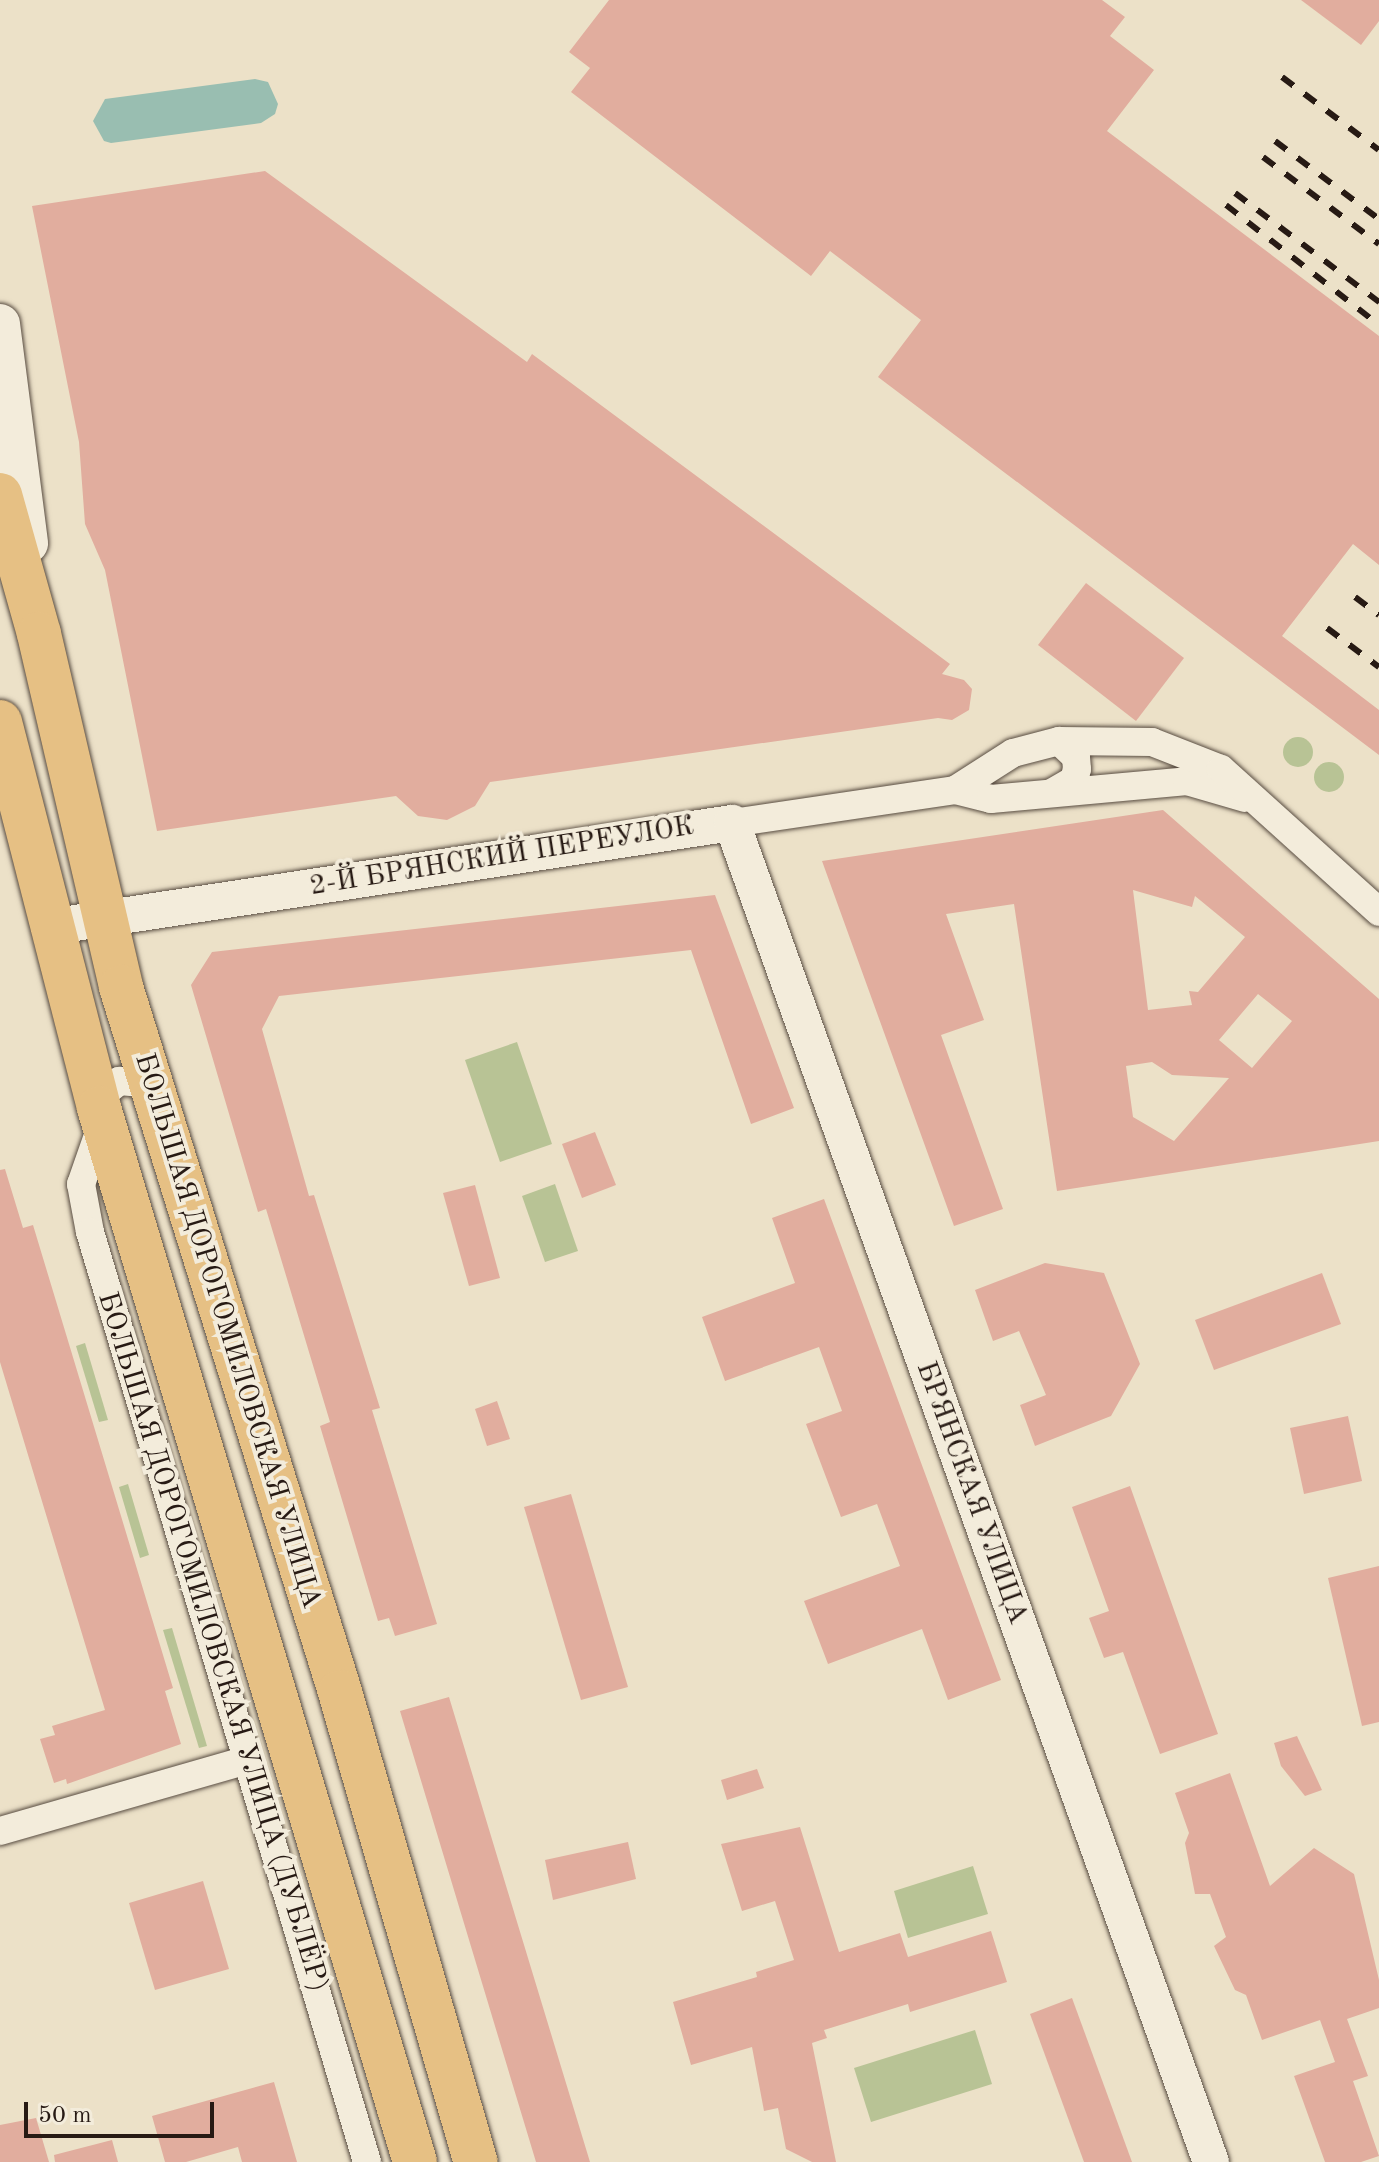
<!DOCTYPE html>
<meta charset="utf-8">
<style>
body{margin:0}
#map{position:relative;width:1379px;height:2162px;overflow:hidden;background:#ece1c8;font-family:"Old Standard TT",serif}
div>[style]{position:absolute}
.green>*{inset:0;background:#b8c395}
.round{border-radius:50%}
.water>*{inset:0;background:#99beb1}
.building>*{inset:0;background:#e1ad9e}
.roads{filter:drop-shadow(0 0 2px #584c41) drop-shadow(0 0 2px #584c41)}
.minor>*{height:28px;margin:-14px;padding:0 14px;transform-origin:14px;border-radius:14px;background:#f3ecdb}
.tertiary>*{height:36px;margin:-18px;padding:0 18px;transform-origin:18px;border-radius:18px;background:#f3ecdb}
.secondary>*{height:40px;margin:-20px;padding:0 20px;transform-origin:20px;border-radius:20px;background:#f3ecdb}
.primary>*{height:44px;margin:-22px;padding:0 22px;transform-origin:22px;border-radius:22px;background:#e6c084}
.rail>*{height:6px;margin-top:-3px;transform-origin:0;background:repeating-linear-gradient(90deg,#271a14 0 14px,transparent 0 28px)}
span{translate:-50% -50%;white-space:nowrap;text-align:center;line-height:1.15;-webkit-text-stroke:8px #f3ecdb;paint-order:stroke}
.street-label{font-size:28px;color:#271a14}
.scale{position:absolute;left:24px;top:2102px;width:190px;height:36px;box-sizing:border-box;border:4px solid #271a14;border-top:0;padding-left:10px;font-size:24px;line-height:28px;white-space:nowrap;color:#271a14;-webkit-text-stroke:6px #f3ecdb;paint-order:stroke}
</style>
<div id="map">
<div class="green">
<i class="round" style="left:1283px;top:737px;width:30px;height:30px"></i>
<i class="round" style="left:1314px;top:762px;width:30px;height:30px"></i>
<i style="clip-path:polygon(517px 1042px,552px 1144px,500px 1162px,465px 1060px)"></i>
<i style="clip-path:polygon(555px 1184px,578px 1251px,545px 1262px,522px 1196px)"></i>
<i style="clip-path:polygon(85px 1343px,108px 1420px,99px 1422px,76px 1346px)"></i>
<i style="clip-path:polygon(128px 1484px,149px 1555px,140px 1558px,119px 1487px)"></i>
<i style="clip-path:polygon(172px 1628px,207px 1746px,199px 1748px,163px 1630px)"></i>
<i style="clip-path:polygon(973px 1866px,988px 1914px,908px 1938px,894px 1891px)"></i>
<i style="clip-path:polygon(975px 2030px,992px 2084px,871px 2122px,854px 2068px)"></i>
</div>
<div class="water">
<i style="clip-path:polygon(255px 79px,268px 82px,278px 104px,275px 114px,261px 123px,111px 143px,104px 141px,93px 121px,105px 99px)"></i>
</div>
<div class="building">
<i style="clip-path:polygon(609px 0,1102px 0,1125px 17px,1110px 36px,1154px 70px,1107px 131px,1379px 336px,1379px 565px,1353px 544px,1282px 636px,1379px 710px,1379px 755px,878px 377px,921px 320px,830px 251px,811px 276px,571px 92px,590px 68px,569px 52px)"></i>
<i style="clip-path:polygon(1301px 0,1379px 0,1379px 21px,1361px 45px)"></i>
<i style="clip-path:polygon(265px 171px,527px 362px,532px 354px,950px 664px,942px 674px,964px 680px,972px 689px,969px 710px,952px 720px,938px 718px,490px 782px,475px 806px,447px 820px,418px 816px,396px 796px,157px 831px,105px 570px,85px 524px,79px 442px,32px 206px)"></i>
<i style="clip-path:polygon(1086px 583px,1184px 658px,1136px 721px,1038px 645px)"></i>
<i style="clip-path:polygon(evenodd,1163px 810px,1379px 999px,1379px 1141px,1057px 1191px,1014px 904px,946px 914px,984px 1020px,941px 1035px,1003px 1209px,954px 1226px,822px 861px,1163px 810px,1133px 890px,1192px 907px,1195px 896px,1245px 937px,1198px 992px,1189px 991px,1192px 1005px,1148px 1010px,1133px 890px,1163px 810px,1258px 994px,1292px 1021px,1252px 1068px,1219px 1040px,1258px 994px,1163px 810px,1152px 1062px,1172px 1075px,1229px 1078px,1174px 1141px,1133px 1117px,1126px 1066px,1152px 1062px)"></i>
<i style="clip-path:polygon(715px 895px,794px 1108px,751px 1124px,691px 950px,279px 996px,262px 1029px,309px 1196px,314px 1195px,380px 1408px,372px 1410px,437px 1624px,395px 1636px,389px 1618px,378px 1621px,320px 1426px,330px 1422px,266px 1209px,258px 1212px,191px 985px,212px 952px)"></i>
<i style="clip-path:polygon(595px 1132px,616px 1185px,582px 1198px,562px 1144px)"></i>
<i style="clip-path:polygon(5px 1169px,23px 1228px,33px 1225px,173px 1688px,165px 1691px,181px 1744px,67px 1784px,66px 1779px,54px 1783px,40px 1739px,55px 1735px,52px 1726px,105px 1710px,0 1362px,0 1170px)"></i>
<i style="clip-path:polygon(475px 1185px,500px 1278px,469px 1286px,443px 1193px)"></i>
<i style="clip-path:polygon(824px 1199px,1001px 1680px,948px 1700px,922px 1629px,828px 1664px,804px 1601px,900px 1566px,877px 1504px,841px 1517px,806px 1424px,842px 1411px,819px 1347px,725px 1381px,702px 1317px,795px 1283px,772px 1218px)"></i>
<i style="clip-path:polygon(1045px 1263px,1104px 1273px,1140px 1364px,1111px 1416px,1035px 1446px,1020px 1405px,1046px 1395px,1019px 1331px,993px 1341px,975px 1290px)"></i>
<i style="clip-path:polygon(1322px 1273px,1341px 1324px,1214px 1370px,1195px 1320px)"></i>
<i style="clip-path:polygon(497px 1401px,510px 1439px,487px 1446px,475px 1409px)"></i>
<i style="clip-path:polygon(1348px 1416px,1362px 1481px,1304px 1494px,1290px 1428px)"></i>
<i style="clip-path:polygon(1130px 1486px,1218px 1734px,1160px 1754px,1123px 1652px,1104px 1658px,1089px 1618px,1109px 1611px,1072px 1507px)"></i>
<i style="clip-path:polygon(571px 1494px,628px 1687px,581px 1700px,524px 1507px)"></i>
<i style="clip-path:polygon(1379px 1566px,1379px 1722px,1362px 1726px,1328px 1578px)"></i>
<i style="clip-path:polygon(449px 1697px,507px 1889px,590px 2162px,536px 2162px,400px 1711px)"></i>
<i style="clip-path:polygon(1297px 1736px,1322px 1790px,1305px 1796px,1281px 1766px,1274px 1743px)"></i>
<i style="clip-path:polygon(757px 1769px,764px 1788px,727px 1800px,721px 1780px)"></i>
<i style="clip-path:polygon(1230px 1773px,1270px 1886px,1314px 1848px,1354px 1874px,1379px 1980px,1379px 2008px,1347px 2019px,1368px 2076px,1353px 2081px,1379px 2156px,1361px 2162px,1325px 2162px,1294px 2076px,1335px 2062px,1320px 2020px,1262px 2040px,1246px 1995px,1235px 1990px,1214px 1946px,1226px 1937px,1210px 1894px,1195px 1894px,1185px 1843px,1189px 1833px,1175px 1793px)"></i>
<i style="clip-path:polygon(800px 1827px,839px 1952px,900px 1933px,908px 1957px,991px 1931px,1007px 1982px,910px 2012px,908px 2004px,824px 2030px,827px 2038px,812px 2043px,836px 2162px,812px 2162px,786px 2149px,778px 2108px,764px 2111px,752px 2047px,691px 2065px,673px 2002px,757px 1977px,756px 1972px,794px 1960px,775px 1901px,742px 1911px,721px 1844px)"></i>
<i style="clip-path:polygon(628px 1842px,636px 1879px,553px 1900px,545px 1860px)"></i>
<i style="clip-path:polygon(203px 1881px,229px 1969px,155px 1990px,129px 1903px)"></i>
<i style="clip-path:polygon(1072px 1998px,1132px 2162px,1084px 2162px,1030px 2014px)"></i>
<i style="clip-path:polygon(274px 2082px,297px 2162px,242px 2162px,238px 2147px,186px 2162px,165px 2162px,152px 2116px)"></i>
<i style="clip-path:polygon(36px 2118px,49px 2162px,0 2162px,0 2125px)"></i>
<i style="clip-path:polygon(112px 2140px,118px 2162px,55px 2162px,54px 2155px)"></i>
</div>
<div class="roads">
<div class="minor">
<i style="left:955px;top:790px;width:37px;rotate:14deg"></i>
<i style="left:991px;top:799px;width:197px;rotate:-5.2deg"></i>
<i style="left:1187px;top:781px;width:60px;rotate:16.3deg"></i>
<i style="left:1053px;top:792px;width:24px;rotate:-30deg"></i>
<i style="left:1074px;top:780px;width:11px;rotate:-75deg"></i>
<i style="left:1077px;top:769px;width:12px;rotate:-95deg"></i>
<i style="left:1076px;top:757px;width:23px;rotate:-137deg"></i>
<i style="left:732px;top:823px;width:225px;rotate:-8.4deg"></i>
<i style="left:955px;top:790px;width:69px;rotate:-32.5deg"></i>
<i style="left:1013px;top:753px;width:48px;rotate:-14.6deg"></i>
<i style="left:1059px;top:741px;width:93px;rotate:0.6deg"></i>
<i style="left:1152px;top:742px;width:74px;rotate:21.4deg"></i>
<i style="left:1221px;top:769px;width:213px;rotate:42.1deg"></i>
<i style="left:99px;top:1108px;width:15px;rotate:-74deg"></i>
<i style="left:103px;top:1094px;width:21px;rotate:-39deg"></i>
<i style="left:119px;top:1081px;width:21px;rotate:5deg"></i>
<i style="left:140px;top:1083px;width:23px;rotate:52deg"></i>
<i style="left:103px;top:1121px;width:67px;rotate:109.2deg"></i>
<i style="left:81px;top:1184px;width:49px;rotate:79.4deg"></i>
<i style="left:90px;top:1232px;width:970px;rotate:73.41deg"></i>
<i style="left:0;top:1831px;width:257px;rotate:-16deg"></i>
</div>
<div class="tertiary">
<i style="left:49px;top:927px;width:691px;rotate:-8.66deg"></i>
<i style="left:732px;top:823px;width:1422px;rotate:70.32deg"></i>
</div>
<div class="secondary">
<i style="left:0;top:324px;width:221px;rotate:82.7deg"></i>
</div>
<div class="primary">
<i style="left:0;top:495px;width:144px;rotate:74.3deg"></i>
<i style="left:39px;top:634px;width:362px;rotate:76.9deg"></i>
<i style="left:121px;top:987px;width:738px;rotate:72.74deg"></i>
<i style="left:340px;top:1692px;width:489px;rotate:73.9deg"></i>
<i style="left:0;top:722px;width:398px;rotate:75.6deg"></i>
<i style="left:99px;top:1108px;width:1100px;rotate:73.31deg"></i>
</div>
</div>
<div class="rail">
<i style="left:1282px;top:77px;width:121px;rotate:37deg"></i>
<i style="left:1275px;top:141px;width:130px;rotate:36.9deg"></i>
<i style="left:1263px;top:157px;width:145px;rotate:36.9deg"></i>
<i style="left:1235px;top:193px;width:181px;rotate:37.1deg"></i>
<i style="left:1226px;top:205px;width:194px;rotate:38.1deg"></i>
<i style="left:1355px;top:597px;width:30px;rotate:37deg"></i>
<i style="left:1327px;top:628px;width:65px;rotate:36.9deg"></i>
</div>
<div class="street-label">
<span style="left:502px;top:857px;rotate:-9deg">2-Й БРЯНСКИЙ ПЕРЕУЛОК</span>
<span style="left:227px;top:1331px;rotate:73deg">БОЛЬШАЯ ДОРОГОМИЛОВСКАЯ УЛИЦА</span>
<span style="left:971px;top:1493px;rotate:70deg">БРЯНСКАЯ УЛИЦА</span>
<span style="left:212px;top:1642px;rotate:73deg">БОЛЬШАЯ ДОРОГОМИЛОВСКАЯ УЛИЦА (ДУБЛЁР)</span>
</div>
<div class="scale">50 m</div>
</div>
